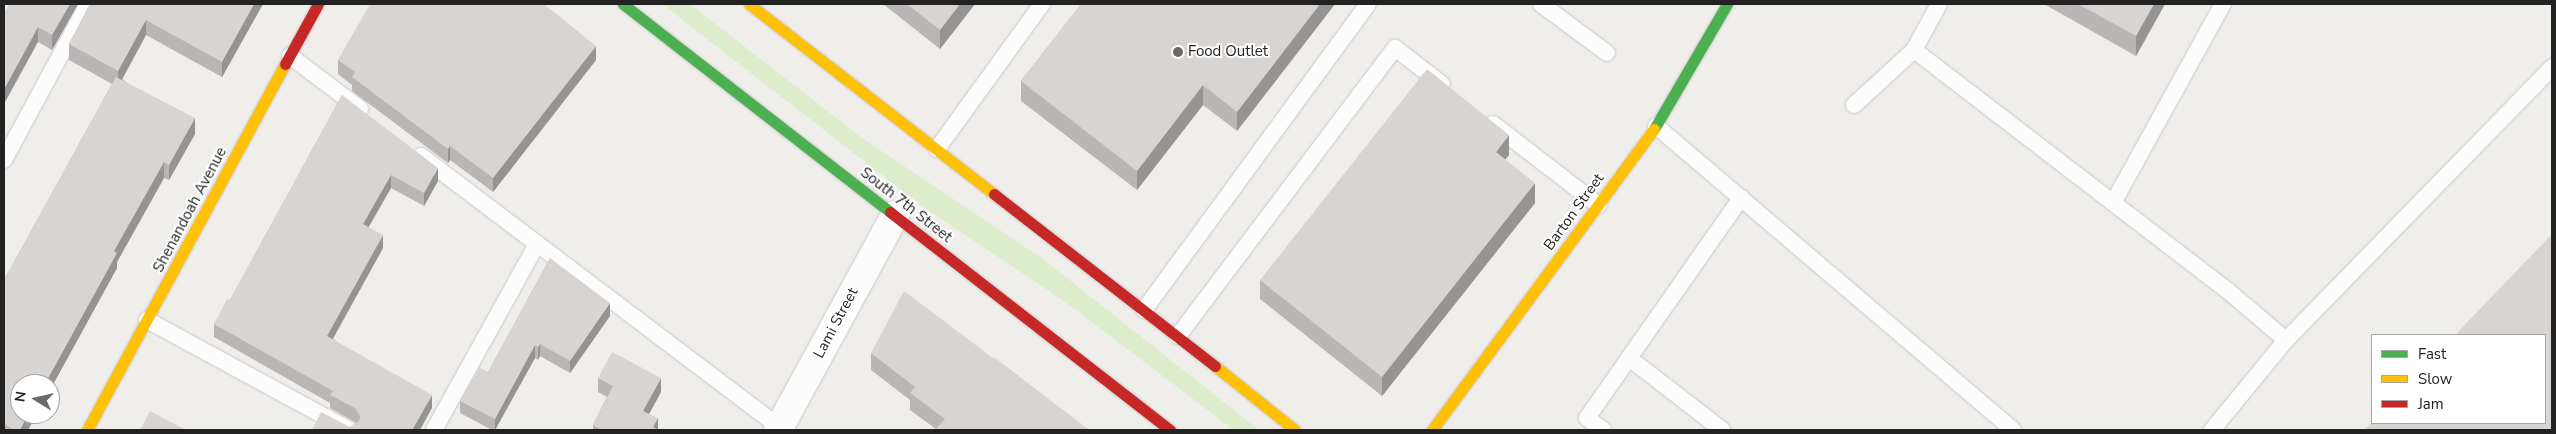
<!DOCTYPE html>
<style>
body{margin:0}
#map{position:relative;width:2556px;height:434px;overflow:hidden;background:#f0eeeb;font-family:"Nunito Sans",sans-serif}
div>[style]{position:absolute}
.grass>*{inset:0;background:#ddeccb}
.roads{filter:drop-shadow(0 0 1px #c9c8c7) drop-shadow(0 0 1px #c9c8c7)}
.lane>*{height:16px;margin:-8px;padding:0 8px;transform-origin:8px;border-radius:8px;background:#fdfcfc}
.street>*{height:28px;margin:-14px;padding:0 14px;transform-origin:14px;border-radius:14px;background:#fdfcfc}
.fast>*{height:11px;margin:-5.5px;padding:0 5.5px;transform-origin:5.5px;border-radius:5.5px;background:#4caf50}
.slow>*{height:11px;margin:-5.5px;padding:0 5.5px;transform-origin:5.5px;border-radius:5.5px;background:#ffc107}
.jam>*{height:11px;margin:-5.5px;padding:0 5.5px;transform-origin:5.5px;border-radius:5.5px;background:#c62828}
.wall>*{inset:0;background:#b9b6b5}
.shaded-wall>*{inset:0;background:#969493}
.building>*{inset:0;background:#d7d4d2}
.dots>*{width:14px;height:14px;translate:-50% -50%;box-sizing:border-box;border:2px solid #fff;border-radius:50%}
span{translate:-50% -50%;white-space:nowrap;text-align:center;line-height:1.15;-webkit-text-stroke:4px #fff;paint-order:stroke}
.poi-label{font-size:15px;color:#222}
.left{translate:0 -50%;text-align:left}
.street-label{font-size:15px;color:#222}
.frame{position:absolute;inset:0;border:5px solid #222;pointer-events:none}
.legend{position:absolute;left:2371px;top:334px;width:175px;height:90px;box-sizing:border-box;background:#fff;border:1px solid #a7a7a7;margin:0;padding:6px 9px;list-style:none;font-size:15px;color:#222}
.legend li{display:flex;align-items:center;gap:10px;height:25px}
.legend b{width:25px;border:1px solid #a7a7a7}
.north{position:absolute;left:10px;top:374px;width:50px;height:50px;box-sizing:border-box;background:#fff;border:1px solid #a7a7a7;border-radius:50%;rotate:279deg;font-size:14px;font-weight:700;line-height:20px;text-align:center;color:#222}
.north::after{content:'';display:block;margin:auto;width:18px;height:22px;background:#6a6968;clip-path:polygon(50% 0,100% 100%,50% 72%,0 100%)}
</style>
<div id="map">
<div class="grass">
<i style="clip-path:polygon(662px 4px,690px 4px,862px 138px,1043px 259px,1259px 430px,1234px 430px,1065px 302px,919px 204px)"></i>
</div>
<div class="roads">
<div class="lane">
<i style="left:1541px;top:4px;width:82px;rotate:36.6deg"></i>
<i style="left:1939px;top:4px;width:52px;rotate:118.5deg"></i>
<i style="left:1914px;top:50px;width:394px;rotate:37.5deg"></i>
<i style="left:2227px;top:290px;width:77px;rotate:40.3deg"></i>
<i style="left:2286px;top:340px;width:117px;rotate:129.4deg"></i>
<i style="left:290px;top:56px;width:88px;rotate:37.1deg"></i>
<i style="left:1854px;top:105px;width:81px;rotate:-42.5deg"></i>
<i style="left:1493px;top:124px;width:133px;rotate:37.6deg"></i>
<i style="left:1656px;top:126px;width:469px;rotate:40.4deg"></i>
<i style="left:937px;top:149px;width:179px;rotate:-54.1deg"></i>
<i style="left:421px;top:156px;width:454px;rotate:37.1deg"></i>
<i style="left:4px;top:160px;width:177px;rotate:-61.7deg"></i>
<i style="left:2113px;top:203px;width:227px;rotate:-61.1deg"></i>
<i style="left:1144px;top:310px;width:379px;rotate:-53.8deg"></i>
<i style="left:147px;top:320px;width:231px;rotate:28.5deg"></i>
<i style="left:1178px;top:336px;width:361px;rotate:-53deg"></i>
<i style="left:1395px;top:48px;width:59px;rotate:37.5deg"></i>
<i style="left:2286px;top:340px;width:381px;rotate:-45.7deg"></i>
<i style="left:1629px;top:358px;width:118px;rotate:37.7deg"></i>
<i style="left:434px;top:430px;width:213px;rotate:-61deg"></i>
<i style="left:1603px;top:430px;width:20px;rotate:-143deg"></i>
<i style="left:1587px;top:418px;width:269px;rotate:-55deg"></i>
</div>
<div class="street">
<i style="left:778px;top:430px;width:245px;rotate:-61.4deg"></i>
</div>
<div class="fast">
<i style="left:623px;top:4px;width:338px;rotate:37.9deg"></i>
<i style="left:1654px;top:129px;width:145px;rotate:-59.7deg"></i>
</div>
<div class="slow">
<i style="left:749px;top:4px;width:310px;rotate:37.8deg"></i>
<i style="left:1215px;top:366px;width:102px;rotate:38.7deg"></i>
<i style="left:87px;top:430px;width:416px;rotate:-61.6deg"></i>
<i style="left:1432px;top:430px;width:374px;rotate:-53.6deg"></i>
</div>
<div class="jam">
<i style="left:285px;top:64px;width:68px;rotate:-61.2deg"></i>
<i style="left:994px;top:194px;width:280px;rotate:37.9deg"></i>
<i style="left:890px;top:212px;width:355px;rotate:37.9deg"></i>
</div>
</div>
<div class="wall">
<i style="clip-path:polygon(9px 4px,78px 4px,52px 50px,38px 42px)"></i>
<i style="clip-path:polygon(90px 4px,263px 4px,222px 77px,146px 35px,122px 79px,195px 134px,169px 180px,164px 178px,117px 262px,117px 268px,50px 390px,50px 384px,37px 414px,28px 430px,4px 430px,4px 280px,112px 84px,69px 60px,69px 44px)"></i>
<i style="clip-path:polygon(883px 4px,975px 4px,940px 49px)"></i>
<i style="clip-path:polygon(1081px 4px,1335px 4px,1237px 131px,1203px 105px,1137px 190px,1021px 101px,1021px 81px)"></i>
<i style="clip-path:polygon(2044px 4px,2165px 4px,2136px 56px)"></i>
<i style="clip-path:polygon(338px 60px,596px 60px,493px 192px,450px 160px,448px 163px,352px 91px,352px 85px,338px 74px)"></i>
<i style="clip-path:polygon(342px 95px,438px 181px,424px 206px,391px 188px,368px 227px,383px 248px,333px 339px,432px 408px,350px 427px,356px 423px,355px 422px,330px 408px,330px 403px,214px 337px,214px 324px,230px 300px)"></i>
<i style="clip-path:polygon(1509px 155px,1505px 159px,1535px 203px,1382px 396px,1260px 299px,1260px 280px)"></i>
<i style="clip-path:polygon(550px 258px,610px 316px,570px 373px,540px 356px,538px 360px,535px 358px,495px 430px,492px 430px,460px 413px,460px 401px,488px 372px)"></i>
<i style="clip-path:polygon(871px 353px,993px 358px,1089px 430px,936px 430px,936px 429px,910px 410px,910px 400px,871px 370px)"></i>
<i style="clip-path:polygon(598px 378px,661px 392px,649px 414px,658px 429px,659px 430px,593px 430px,593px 425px,607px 397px,598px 392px)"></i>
</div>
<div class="shaded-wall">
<i style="clip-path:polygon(70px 4px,78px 4px,52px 50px,52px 35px)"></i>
<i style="clip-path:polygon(254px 4px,263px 4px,222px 77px,222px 62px)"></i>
<i style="clip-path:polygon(960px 4px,975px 4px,940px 49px,940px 30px)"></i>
<i style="clip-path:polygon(1320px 4px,1335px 4px,1237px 131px,1237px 112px)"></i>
<i style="clip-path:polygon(2154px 4px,2165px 4px,2136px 56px,2136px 36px)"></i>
<i style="clip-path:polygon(146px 20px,146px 35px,118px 87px,118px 71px)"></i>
<i style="clip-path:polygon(38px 27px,38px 42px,4px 104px,4px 89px)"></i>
<i style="clip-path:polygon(596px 46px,596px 60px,493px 192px,493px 178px)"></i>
<i style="clip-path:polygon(1203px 85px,1203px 105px,1137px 190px,1137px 171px)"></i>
<i style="clip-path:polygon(195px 118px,195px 134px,169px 180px,169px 165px)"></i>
<i style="clip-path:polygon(1509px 135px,1509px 155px,1496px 171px,1496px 152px)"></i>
<i style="clip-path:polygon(450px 146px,450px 160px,448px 163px,448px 149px)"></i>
<i style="clip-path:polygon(164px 162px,164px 178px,117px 262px,117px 268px,50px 390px,50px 384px,45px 384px,114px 251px)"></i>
<i style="clip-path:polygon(438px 168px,438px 181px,424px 206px,424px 193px)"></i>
<i style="clip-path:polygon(391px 175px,391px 188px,363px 237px,363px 224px)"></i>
<i style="clip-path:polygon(1535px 183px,1535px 203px,1382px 396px,1382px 377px)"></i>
<i style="clip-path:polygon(383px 235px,383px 248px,327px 349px,327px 336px)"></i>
<i style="clip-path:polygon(610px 303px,610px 316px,570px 373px,570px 361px)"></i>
<i style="clip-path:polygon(540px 344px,540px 356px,538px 360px,538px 347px)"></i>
<i style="clip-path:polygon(535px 345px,535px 358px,495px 430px,495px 419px)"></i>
<i style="clip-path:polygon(661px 378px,661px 392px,643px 425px,643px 411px)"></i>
<i style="clip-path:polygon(432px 395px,432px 408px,420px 430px,412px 430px)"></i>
<i style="clip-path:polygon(28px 414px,37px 414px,28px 430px,20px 430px)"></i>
<i style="clip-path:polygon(658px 418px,658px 430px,653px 427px)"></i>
</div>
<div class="building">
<i style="clip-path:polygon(9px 4px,70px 4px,52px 35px,38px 27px,4px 89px,4px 13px)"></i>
<i style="clip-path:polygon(90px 4px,254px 4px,222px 62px,146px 20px,118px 71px,69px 44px)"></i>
<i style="clip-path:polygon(370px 4px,544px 4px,596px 46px,493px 178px,450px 146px,448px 149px,352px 77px,355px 72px,338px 60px)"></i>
<i style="clip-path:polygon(907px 4px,960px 4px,940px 30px)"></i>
<i style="clip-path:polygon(1081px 4px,1320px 4px,1237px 112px,1203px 85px,1137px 171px,1021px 81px)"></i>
<i style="clip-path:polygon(2078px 4px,2154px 4px,2136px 36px)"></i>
<i style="clip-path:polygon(1427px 69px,1509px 135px,1496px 152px,1535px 183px,1382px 377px,1260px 280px)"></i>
<i style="clip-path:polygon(116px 77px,195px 118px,169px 165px,164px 162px,114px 251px,117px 253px,45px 384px,20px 384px,20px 414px,28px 414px,20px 430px,15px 430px,4px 424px,4px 280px)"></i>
<i style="clip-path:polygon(342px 95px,438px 168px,424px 193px,391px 175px,363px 224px,383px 235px,327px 336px,432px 395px,412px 430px,312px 430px,321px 412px,350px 427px,359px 421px,360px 416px,355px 408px,330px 395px,333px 391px,214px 324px,227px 299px,230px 300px)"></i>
<i style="clip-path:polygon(2552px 234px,2552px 430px,2364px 430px,2372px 422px,2372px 423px,2545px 423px,2545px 335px,2455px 335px)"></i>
<i style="clip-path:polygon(550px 258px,610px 303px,570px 361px,540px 344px,538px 347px,535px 345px,495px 419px,460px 401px,479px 367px,488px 372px)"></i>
<i style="clip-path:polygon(904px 291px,993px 358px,994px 357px,1089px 430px,937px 430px,936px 429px,945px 419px,910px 393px,915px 387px,871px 353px)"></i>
<i style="clip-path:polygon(612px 352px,661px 378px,643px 411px,658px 418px,653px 427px,659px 430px,602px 430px,593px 425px,613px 386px,598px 378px)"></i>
<i style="clip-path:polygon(150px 411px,186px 430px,140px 430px)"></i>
</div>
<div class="dots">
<i style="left:1178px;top:52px;background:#6a6968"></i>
</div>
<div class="poi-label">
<span class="left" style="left:1188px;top:52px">Food Outlet</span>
</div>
<div class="street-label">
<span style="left:906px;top:205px;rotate:38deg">South 7th Street</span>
<span style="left:190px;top:210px;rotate:-62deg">Shenandoah Avenue</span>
<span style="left:1574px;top:212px;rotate:-54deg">Barton Street</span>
<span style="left:836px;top:323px;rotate:-62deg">Lami Street</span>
</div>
<div class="frame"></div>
<ul class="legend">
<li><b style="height:6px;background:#4caf50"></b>Fast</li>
<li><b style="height:6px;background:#ffc107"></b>Slow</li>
<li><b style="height:6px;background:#c62828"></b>Jam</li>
</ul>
<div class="north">N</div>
</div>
